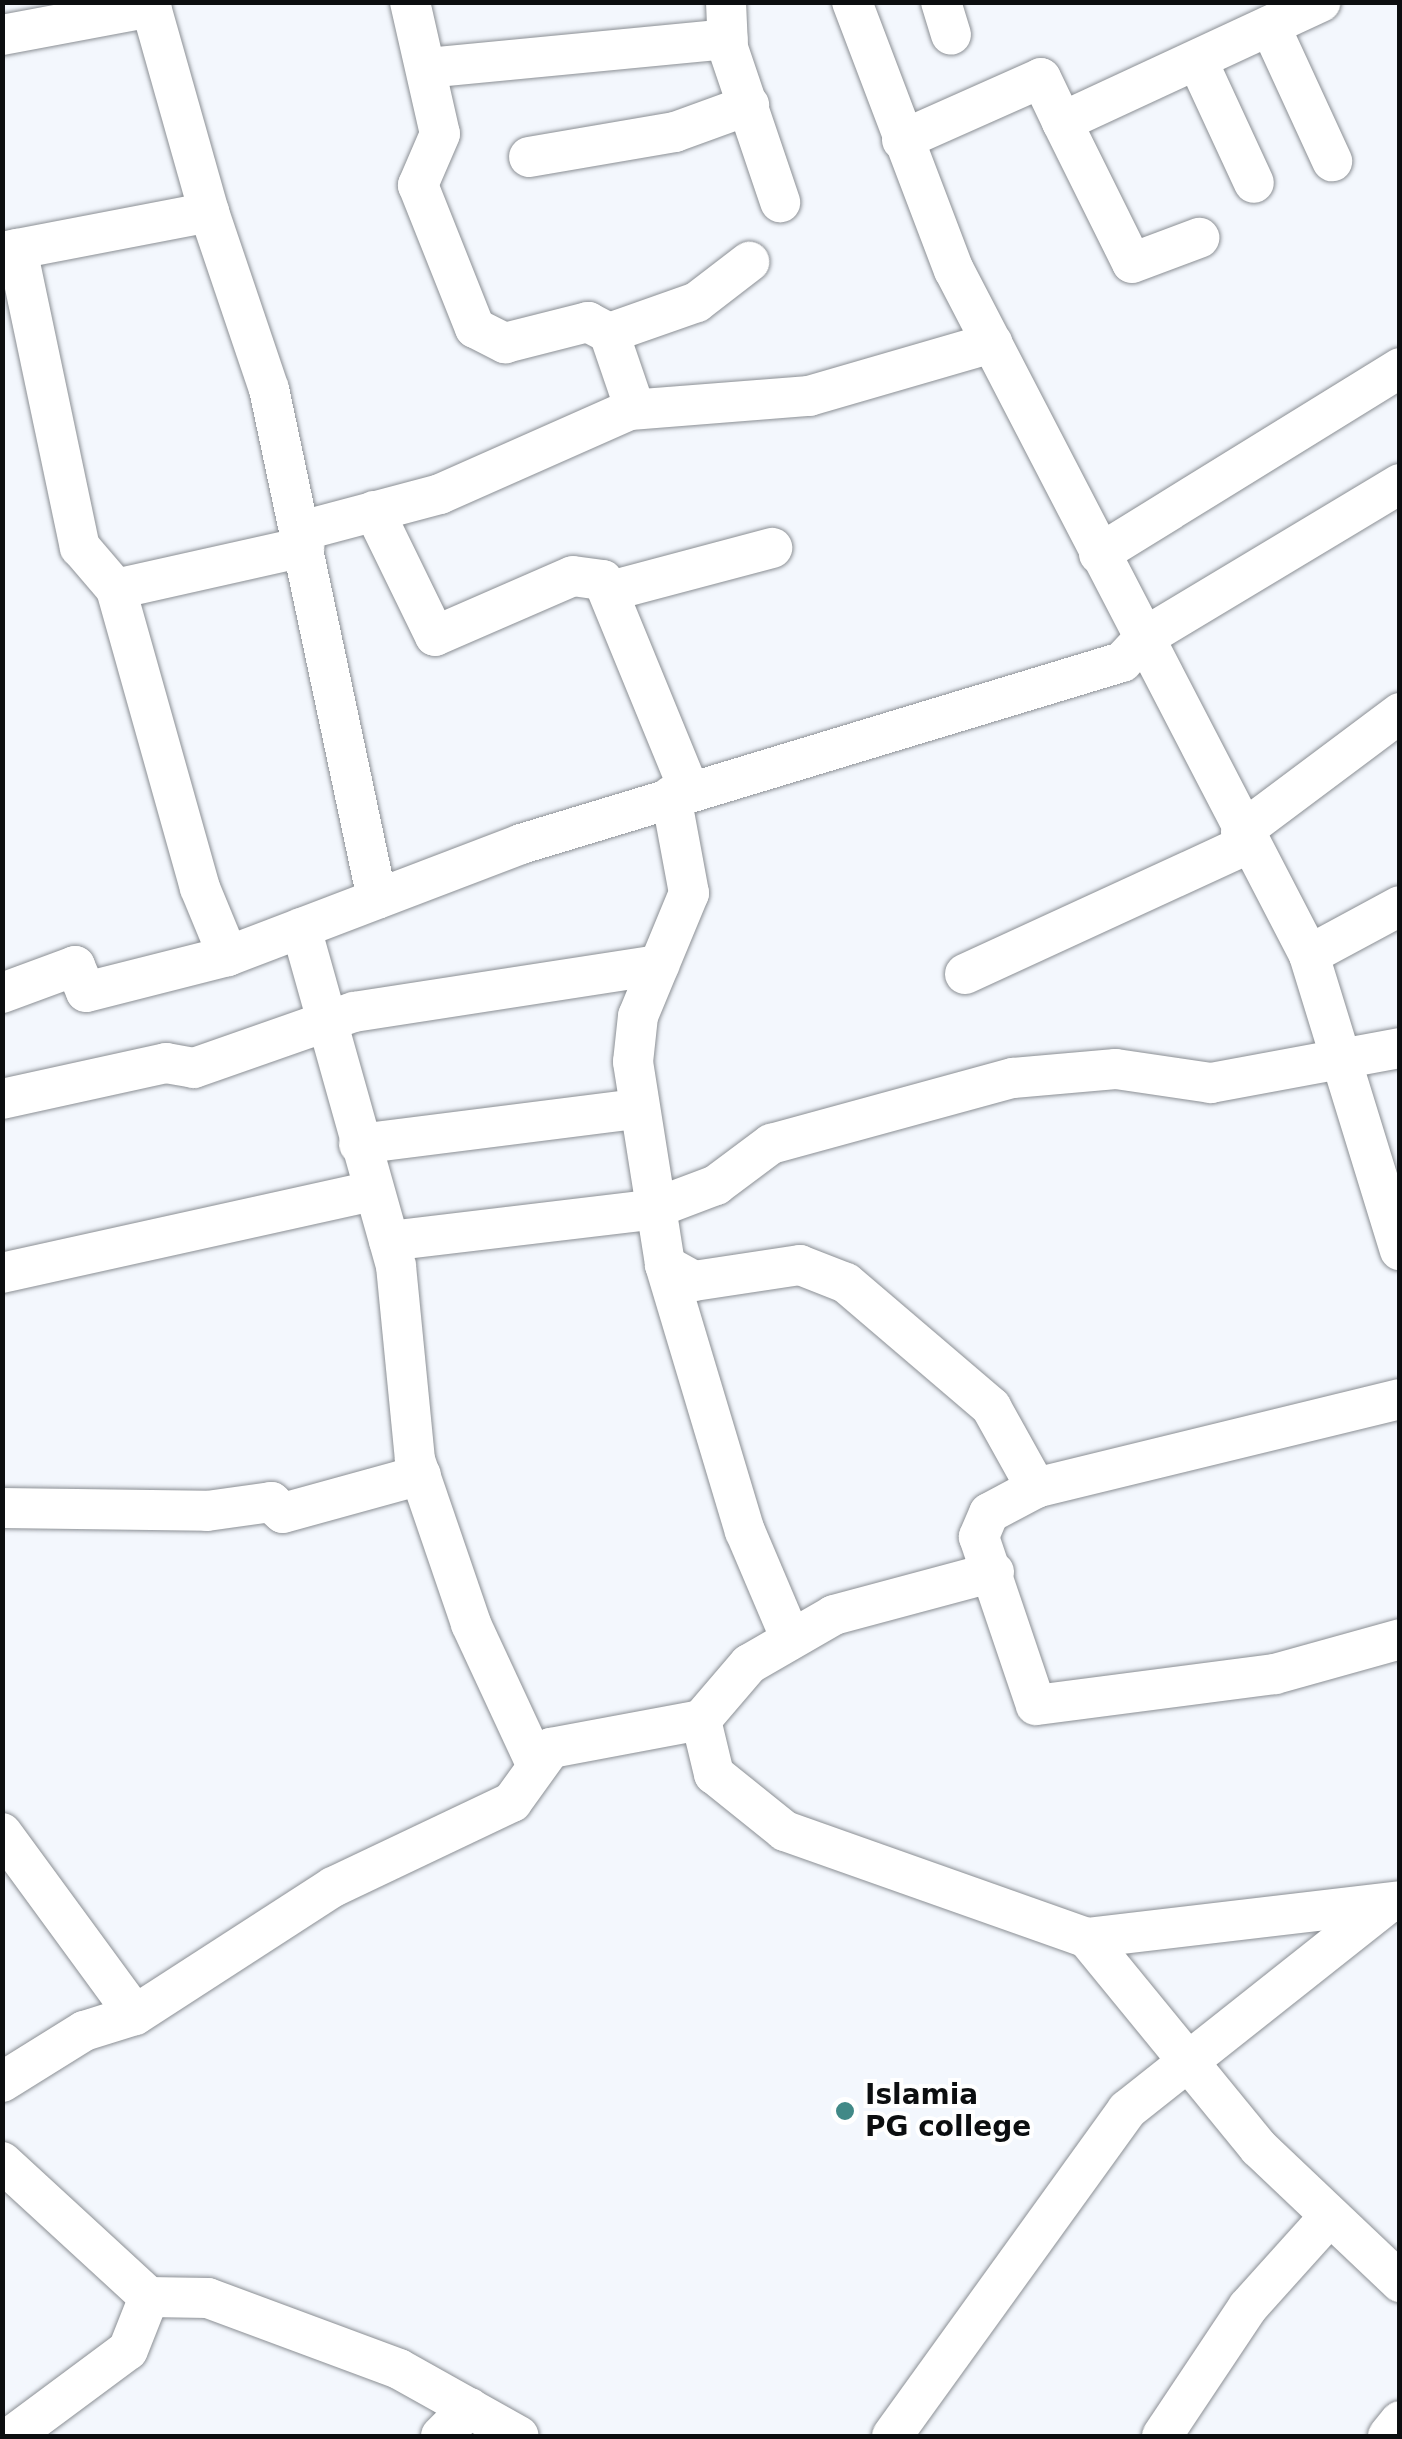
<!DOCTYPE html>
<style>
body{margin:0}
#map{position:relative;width:1402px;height:2439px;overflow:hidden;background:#f3f7fd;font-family:"DejaVu Sans",sans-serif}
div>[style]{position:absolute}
.roads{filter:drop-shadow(0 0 2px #8b8f94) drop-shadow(0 0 2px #8b8f94)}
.minor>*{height:40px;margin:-20px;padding:0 20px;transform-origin:20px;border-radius:20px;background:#fff}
.dots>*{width:28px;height:28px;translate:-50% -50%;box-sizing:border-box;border:5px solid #fff;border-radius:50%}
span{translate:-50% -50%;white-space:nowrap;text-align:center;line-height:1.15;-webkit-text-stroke:8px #fff;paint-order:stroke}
.poi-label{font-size:28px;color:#0c0e10;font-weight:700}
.left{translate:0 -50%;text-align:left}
.frame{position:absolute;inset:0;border:5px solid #0c0e10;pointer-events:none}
</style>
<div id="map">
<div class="roads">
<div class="minor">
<i style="left:410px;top:2px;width:135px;rotate:77.2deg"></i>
<i style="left:440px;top:134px;width:56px;rotate:113.3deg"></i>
<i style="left:418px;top:185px;width:154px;rotate:68.3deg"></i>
<i style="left:475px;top:328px;width:34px;rotate:27deg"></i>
<i style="left:505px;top:343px;width:86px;rotate:-14.2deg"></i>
<i style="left:588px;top:322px;width:24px;rotate:28deg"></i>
<i style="left:609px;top:333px;width:80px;rotate:71.1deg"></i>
<i style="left:726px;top:2px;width:46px;rotate:87.5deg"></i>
<i style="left:728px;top:48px;width:163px;rotate:71.3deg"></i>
<i style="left:852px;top:2px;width:287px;rotate:69.2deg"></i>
<i style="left:954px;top:270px;width:772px;rotate:62.6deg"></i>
<i style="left:1309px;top:955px;width:309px;rotate:72.9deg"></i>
<i style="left:941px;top:2px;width:34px;rotate:73deg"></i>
<i style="left:1270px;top:26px;width:149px;rotate:65.3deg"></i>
<i style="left:2px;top:35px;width:152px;rotate:-10.6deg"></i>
<i style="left:151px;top:7px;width:213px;rotate:74.2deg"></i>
<i style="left:1198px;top:62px;width:133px;rotate:65.2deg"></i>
<i style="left:427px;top:68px;width:302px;rotate:-5.5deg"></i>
<i style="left:1062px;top:122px;width:157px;rotate:63.6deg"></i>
<i style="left:1132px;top:263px;width:72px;rotate:-20.5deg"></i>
<i style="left:902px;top:140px;width:152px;rotate:-24deg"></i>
<i style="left:1041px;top:78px;width:49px;rotate:64.5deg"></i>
<i style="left:1062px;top:122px;width:285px;rotate:-24.9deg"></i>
<i style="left:529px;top:157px;width:148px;rotate:-9.7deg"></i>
<i style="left:675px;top:132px;width:79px;rotate:-20deg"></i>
<i style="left:17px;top:249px;width:305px;rotate:78.1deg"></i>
<i style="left:80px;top:547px;width:55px;rotate:49.4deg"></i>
<i style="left:2px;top:252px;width:211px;rotate:-10.9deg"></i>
<i style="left:209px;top:212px;width:187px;rotate:71.3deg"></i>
<i style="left:269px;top:389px;width:521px;rotate:78.04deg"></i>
<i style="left:609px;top:333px;width:93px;rotate:-19.4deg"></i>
<i style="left:697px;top:302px;width:66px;rotate:-37.6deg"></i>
<i style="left:374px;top:511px;width:139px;rotate:64deg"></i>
<i style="left:435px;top:636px;width:150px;rotate:-23.5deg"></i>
<i style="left:573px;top:576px;width:30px;rotate:8deg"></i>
<i style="left:603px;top:580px;width:227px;rotate:67.7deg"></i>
<i style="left:301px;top:531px;width:144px;rotate:-14.9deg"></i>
<i style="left:440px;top:494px;width:208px;rotate:-23.9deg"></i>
<i style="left:630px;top:410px;width:180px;rotate:-4.5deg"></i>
<i style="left:809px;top:396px;width:191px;rotate:-16.2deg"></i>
<i style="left:1099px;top:554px;width:354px;rotate:-31.7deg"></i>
<i style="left:610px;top:591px;width:168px;rotate:-14.9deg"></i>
<i style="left:671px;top:796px;width:99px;rotate:79.5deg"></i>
<i style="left:689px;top:893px;width:133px;rotate:112.5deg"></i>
<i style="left:638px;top:1016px;width:46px;rotate:96.2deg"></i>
<i style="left:633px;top:1062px;width:206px;rotate:81deg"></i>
<i style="left:665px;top:1265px;width:33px;rotate:29deg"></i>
<i style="left:694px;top:1281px;width:107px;rotate:-8.6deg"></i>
<i style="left:800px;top:1265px;width:49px;rotate:21.4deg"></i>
<i style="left:846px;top:1283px;width:191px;rotate:40.5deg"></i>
<i style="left:991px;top:1407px;width:93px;rotate:60.9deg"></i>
<i style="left:1241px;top:832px;width:199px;rotate:-36.8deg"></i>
<i style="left:301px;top:928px;width:351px;rotate:74.3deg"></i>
<i style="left:396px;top:1266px;width:195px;rotate:84.4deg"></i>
<i style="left:415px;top:1460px;width:173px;rotate:71.1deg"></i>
<i style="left:471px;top:1624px;width:154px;rotate:65.1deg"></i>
<i style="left:1309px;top:955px;width:103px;rotate:-28.3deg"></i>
<i style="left:228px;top:956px;width:74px;rotate:-112.4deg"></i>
<i style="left:200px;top:888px;width:311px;rotate:-105.7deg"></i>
<i style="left:116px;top:589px;width:193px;rotate:-12.6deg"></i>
<i style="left:965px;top:974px;width:311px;rotate:-24.7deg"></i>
<i style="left:2px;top:993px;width:78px;rotate:-20.3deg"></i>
<i style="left:75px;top:966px;width:28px;rotate:67deg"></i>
<i style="left:86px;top:992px;width:146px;rotate:-14.2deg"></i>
<i style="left:228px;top:956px;width:314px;rotate:-20.9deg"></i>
<i style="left:521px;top:844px;width:628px;rotate:-16.85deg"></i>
<i style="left:1122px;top:662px;width:34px;rotate:-47deg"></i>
<i style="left:1145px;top:637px;width:297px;rotate:-31deg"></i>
<i style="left:2px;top:1099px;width:168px;rotate:-12.4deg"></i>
<i style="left:166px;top:1063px;width:28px;rotate:10deg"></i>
<i style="left:194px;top:1068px;width:170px;rotate:-19.3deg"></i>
<i style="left:354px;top:1012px;width:309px;rotate:-8.8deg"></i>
<i style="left:359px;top:1144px;width:281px;rotate:-7.2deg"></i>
<i style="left:389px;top:1241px;width:263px;rotate:-6.8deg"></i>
<i style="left:650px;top:1210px;width:71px;rotate:-20.7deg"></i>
<i style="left:716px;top:1185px;width:69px;rotate:-36.7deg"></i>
<i style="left:771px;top:1144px;width:251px;rotate:-15.3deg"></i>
<i style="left:1013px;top:1078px;width:103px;rotate:-5deg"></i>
<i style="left:1116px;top:1069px;width:96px;rotate:8.4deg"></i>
<i style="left:1211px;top:1083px;width:192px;rotate:-10.5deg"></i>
<i style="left:665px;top:1265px;width:278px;rotate:73.3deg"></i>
<i style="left:745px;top:1531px;width:115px;rotate:67deg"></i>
<i style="left:2px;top:1273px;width:380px;rotate:-12.5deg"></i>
<i style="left:1400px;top:1399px;width:375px;rotate:166.3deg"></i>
<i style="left:1036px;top:1488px;width:53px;rotate:152deg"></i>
<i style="left:989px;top:1513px;width:26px;rotate:113deg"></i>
<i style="left:979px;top:1537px;width:177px;rotate:71.3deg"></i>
<i style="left:1036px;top:1705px;width:241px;rotate:-7.4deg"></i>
<i style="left:1275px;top:1674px;width:130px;rotate:-15.6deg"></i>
<i style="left:2px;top:1508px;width:205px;rotate:0.8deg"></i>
<i style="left:207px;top:1511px;width:65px;rotate:-8deg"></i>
<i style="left:271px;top:1502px;width:16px;rotate:43deg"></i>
<i style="left:283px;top:1513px;width:143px;rotate:-15.4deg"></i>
<i style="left:994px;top:1572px;width:166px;rotate:165deg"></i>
<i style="left:834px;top:1615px;width:98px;rotate:150deg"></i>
<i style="left:749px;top:1664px;width:74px;rotate:130.6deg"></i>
<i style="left:701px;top:1720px;width:56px;rotate:76.5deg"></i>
<i style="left:714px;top:1774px;width:91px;rotate:38.8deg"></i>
<i style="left:785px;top:1831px;width:320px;rotate:19.5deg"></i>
<i style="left:1087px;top:1938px;width:315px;rotate:-6.7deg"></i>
<i style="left:2px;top:1833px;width:225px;rotate:53.8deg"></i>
<i style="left:1087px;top:1938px;width:271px;rotate:50.7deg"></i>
<i style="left:1259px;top:2148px;width:195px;rotate:43.5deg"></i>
<i style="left:2px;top:2082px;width:97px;rotate:-31.9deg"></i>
<i style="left:84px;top:2031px;width:53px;rotate:-17.4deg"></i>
<i style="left:135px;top:2015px;width:236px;rotate:-32.9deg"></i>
<i style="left:333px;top:1887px;width:198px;rotate:-25.4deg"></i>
<i style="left:512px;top:1802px;width:67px;rotate:-54.2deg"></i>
<i style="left:551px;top:1748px;width:153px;rotate:-10.6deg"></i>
<i style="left:2px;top:2162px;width:200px;rotate:42.6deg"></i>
<i style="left:149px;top:2297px;width:59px;rotate:1deg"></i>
<i style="left:208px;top:2298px;width:204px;rotate:20.4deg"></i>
<i style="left:399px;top:2369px;width:137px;rotate:29.2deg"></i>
<i style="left:12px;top:2436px;width:144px;rotate:-36.6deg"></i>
<i style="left:128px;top:2350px;width:57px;rotate:-68.4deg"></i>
<i style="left:441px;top:2436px;width:40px;rotate:-45deg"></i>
<i style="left:892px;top:2436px;width:402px;rotate:-54.2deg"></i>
<i style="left:1127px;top:2110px;width:327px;rotate:-38.4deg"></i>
<i style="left:1162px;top:2436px;width:155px;rotate:-56.3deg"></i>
<i style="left:1248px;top:2307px;width:121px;rotate:-48deg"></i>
<i style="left:1388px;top:2436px;width:19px;rotate:-51deg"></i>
</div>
</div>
<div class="dots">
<i style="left:845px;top:2111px;background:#418987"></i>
</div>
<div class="poi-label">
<span class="left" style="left:865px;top:2111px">Islamia<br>PG college</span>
</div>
<div class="frame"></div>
</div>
